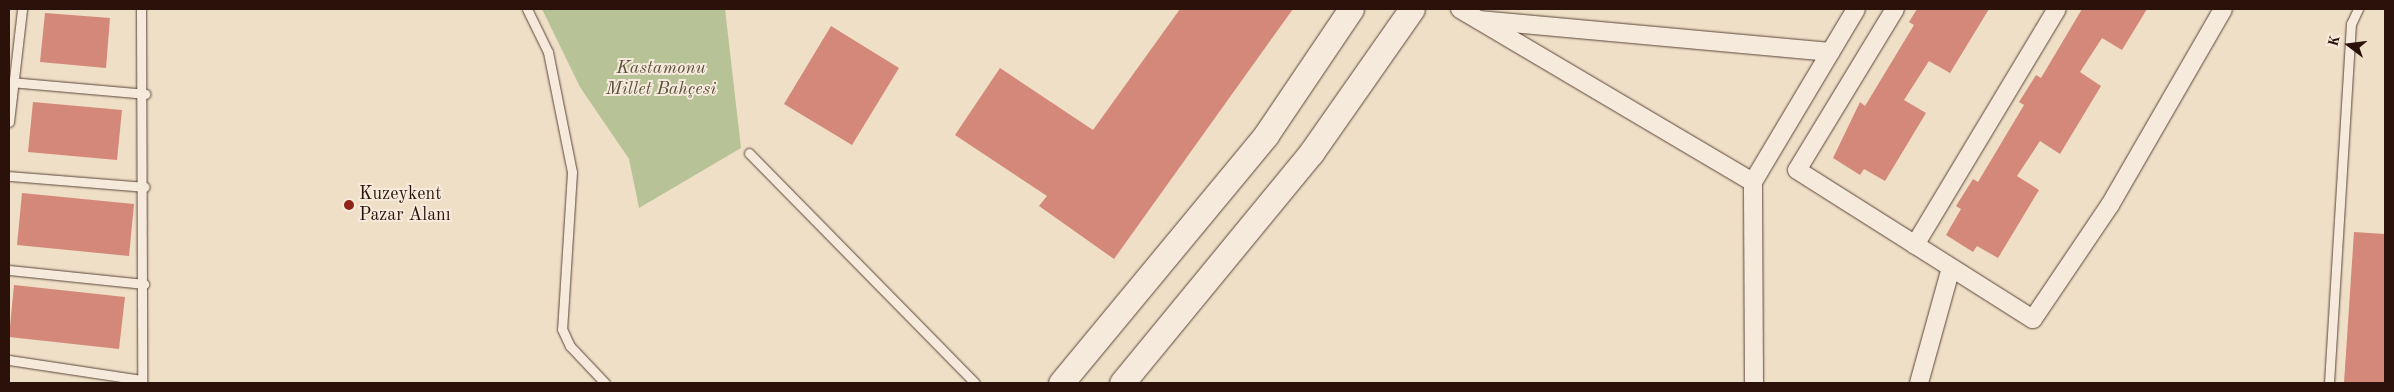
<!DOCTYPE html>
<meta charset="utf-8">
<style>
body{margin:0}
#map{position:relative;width:2394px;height:392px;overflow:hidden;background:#efdfc7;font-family:"Old Standard TT",serif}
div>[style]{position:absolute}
.green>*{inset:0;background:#b7c297}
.building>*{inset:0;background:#d38879}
.roads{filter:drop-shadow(0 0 1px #5b4539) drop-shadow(0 0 1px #5b4539)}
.service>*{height:9px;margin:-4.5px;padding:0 4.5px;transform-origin:4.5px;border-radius:4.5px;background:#f5eadb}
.minor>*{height:18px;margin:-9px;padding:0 9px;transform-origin:9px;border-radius:9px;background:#f5eadb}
.secondary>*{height:25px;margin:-12.5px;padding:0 12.5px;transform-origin:12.5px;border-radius:12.5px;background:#f5eadb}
.dots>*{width:14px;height:14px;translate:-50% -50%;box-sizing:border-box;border:2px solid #f5eadb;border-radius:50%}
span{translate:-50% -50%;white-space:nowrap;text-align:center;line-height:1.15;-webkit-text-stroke:4px #f5eadb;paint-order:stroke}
.park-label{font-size:18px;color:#5b503b;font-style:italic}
.poi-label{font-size:18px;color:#2a120a}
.left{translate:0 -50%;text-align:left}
.frame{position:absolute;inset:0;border:10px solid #2a120a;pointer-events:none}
.north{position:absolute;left:2324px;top:20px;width:50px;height:50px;-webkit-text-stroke:4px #f5eadb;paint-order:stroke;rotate:285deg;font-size:14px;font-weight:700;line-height:20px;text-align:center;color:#2a120a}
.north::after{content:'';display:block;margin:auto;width:18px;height:22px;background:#2a120a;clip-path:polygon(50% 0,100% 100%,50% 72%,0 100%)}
</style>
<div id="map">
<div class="green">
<i style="clip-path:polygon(542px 9px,725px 9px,741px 148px,639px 208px,629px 159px,580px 87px)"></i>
</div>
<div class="building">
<i style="clip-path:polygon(1180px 9px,1293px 9px,1114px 259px,1039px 206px,1047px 196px,955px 135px,1000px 68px,1093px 130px)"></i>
<i style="clip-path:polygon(1917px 9px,1989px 9px,1950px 73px,1929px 61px,1904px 100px,1926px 113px,1885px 181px,1864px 169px,1860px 175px,1833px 158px,1860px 102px,1865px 106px,1914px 25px,1909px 22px)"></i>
<i style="clip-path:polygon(2082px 9px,2147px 9px,2122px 50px,2102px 38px,2080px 72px,2101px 86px,2060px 154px,2040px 141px,2017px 176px,2039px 190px,1998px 258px,1977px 246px,1973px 252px,1946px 235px,1961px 209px,1956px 206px,1973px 179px,1978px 182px,2024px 105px,2019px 102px,2036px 75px,2041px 78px)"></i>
<i style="clip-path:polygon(45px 13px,110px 18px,106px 68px,40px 62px)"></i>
<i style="clip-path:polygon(831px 26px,899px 68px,852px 145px,784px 104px)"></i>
<i style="clip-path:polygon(33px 102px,122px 110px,117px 160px,28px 152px)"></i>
<i style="clip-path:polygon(22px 193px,134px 204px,129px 256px,17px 245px)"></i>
<i style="clip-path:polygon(2354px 232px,2385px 234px,2385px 383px,2344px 383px)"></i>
<i style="clip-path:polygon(14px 285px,125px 297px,119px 349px,9px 337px)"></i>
</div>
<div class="roads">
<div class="service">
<i style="left:141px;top:9px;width:374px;rotate:89.8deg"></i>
<i style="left:527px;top:9px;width:48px;rotate:64deg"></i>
<i style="left:548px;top:52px;width:122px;rotate:78.7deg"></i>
<i style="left:572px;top:172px;width:157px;rotate:93.6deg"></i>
<i style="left:562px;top:329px;width:19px;rotate:65deg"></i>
<i style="left:570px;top:346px;width:51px;rotate:46.6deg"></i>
<i style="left:9px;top:82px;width:137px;rotate:5deg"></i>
<i style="left:9px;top:122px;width:114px;rotate:-83.4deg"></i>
<i style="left:749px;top:153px;width:322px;rotate:45.5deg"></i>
<i style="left:9px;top:176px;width:136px;rotate:4.6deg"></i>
<i style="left:9px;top:270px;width:136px;rotate:5.9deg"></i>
<i style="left:9px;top:360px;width:134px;rotate:8.6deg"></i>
<i style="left:2329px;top:383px;width:360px;rotate:-86.5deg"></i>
<i style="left:2351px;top:24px;width:17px;rotate:-65deg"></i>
</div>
<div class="minor">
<i style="left:1460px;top:9px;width:340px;rotate:30.6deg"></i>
<i style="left:1895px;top:9px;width:188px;rotate:121.3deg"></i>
<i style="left:1797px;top:170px;width:279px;rotate:32.3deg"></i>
<i style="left:2033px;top:319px;width:138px;rotate:-56deg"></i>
<i style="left:2110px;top:205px;width:226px;rotate:-60deg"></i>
<i style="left:1479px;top:20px;width:353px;rotate:5.2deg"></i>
<i style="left:1915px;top:245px;width:275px;rotate:-59deg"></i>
<i style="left:1754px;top:383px;width:201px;rotate:-90.3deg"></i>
<i style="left:1753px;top:182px;width:201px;rotate:-59.2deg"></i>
<i style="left:1919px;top:383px;width:119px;rotate:-74.5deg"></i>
</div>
<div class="secondary">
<i style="left:1061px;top:383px;width:322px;rotate:-50.4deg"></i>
<i style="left:1266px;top:135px;width:152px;rotate:-56deg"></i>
<i style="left:1122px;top:383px;width:298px;rotate:-50.6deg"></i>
<i style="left:1311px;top:153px;width:176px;rotate:-55deg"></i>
</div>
</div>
<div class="dots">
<i style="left:349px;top:205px;background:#8f2418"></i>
</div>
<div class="park-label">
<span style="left:661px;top:79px">Kastamonu<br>Millet Bahçesi</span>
</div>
<div class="poi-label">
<span class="left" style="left:359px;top:205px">Kuzeykent<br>Pazar Alanı</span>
</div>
<div class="frame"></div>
<div class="north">K</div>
</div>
